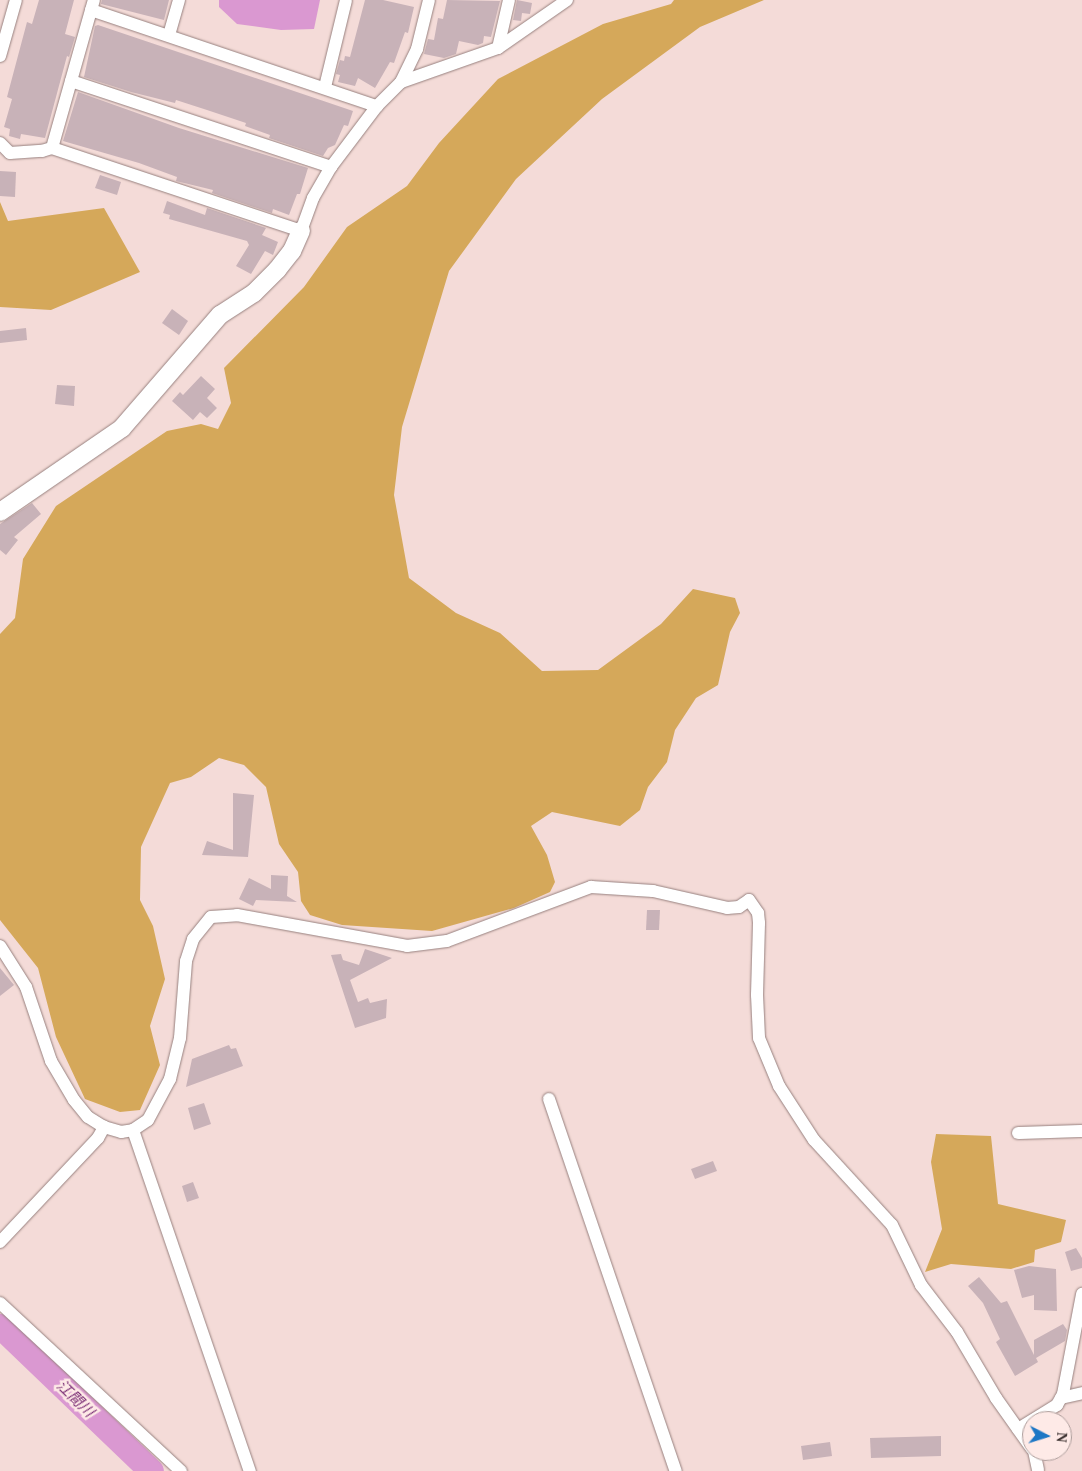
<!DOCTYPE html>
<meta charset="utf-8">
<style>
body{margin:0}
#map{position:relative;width:1082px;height:1471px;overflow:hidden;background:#f4dbd8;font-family:"Times New Roman","Noto Sans JP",serif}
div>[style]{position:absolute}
.forest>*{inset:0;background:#d5a85a}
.water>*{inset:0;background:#da98d1}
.river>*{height:25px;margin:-12.5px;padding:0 12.5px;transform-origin:12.5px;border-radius:12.5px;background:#da98d1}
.building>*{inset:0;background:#c8b2b8}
.roads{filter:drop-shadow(0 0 1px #97817f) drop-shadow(0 0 1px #97817f)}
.street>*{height:12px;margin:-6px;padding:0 6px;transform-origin:6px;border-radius:6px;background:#fff}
.secondary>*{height:18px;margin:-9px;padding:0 9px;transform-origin:9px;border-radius:9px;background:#fff}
span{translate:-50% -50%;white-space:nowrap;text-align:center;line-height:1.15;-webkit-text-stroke:5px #feeae7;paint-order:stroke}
.water-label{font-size:15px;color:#7b2e75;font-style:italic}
.north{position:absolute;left:1022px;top:1411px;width:50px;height:50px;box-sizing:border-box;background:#feeae7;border:1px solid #ad9d9b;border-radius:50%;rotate:95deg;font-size:14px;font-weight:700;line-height:20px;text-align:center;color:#342a29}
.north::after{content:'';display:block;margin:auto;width:18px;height:22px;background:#1d77c5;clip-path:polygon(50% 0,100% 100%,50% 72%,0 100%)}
</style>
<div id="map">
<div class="forest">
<i style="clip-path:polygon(674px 0,764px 0,700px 27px,602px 99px,516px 179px,449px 271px,402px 427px,394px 495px,409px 578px,456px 613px,500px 633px,542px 671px,598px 670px,661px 624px,693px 589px,735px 598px,740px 613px,730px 632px,718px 685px,696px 698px,675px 730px,667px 762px,648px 787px,640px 810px,620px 826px,552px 812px,531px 826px,547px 855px,555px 882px,550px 892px,514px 908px,432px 931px,342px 925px,310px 915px,301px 901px,298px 872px,279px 844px,266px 787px,244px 765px,219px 758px,191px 777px,170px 783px,141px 847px,140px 900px,153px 926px,165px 979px,150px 1026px,160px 1065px,140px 1110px,120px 1112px,85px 1099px,56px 1037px,38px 968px,0 920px,0 634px,15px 618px,23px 559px,56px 506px,167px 431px,201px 424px,218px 429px,231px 403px,224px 368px,304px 287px,347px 227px,407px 186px,439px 143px,498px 79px,603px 24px,671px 4px)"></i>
<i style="clip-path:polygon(0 202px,8px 221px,104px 208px,140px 272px,51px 310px,0 307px)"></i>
<i style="clip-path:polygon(936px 1134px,991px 1136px,998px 1204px,1066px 1220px,1061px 1242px,1035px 1250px,1034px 1262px,1011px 1269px,951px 1264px,925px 1272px,942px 1229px,931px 1162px)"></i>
</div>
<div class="water">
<i style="clip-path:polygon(219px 0,320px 0,314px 29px,281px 30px,237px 24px,219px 7px)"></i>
</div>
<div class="river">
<i style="left:0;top:1326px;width:209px;rotate:43.8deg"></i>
</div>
<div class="building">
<i style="clip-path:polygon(39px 0,74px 0,65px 34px,75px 37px,69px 57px,67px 56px,45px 138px,21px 134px,20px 139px,9px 136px,10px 129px,4px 127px,12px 99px,7px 97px,27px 22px,32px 24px)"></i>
<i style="clip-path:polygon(102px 0,169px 0,164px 20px,101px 4px)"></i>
<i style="clip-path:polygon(365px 0,383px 0,414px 7px,408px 33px,405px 32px,394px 63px,390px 62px,375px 88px,358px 78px,355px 86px,338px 82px,340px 75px,336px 74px,340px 60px,344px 61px,345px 56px,350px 57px)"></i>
<i style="clip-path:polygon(447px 0,500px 1px,491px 37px,484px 36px,483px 43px,478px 45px,459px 41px,456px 54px,444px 58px,424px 54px,428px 39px,434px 40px,438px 18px,443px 19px)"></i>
<i style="clip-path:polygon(517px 0,532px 3px,530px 14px,522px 13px,521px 21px,513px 20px)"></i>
<i style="clip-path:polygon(98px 25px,353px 111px,348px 126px,344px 125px,335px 145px,328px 148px,323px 156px,269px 138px,270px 135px,245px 126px,246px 123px,207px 110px,176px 100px,175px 103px,131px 92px,84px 77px,95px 26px)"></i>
<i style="clip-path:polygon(78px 92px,179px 128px,308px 168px,300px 194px,297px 194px,289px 215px,273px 209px,272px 213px,212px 193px,213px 190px,176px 181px,177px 177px,139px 163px,63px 141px)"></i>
<i style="clip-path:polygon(0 171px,16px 172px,15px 197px,0 196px)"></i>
<i style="clip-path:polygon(100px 175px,121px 182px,117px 195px,95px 188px)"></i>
<i style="clip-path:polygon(167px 201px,205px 215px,207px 208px,266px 228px,262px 235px,278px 242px,273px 255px,265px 251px,251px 274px,236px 266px,249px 245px,247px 241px,169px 219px,170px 215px,163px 213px)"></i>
<i style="clip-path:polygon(172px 309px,188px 321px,179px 335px,162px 323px)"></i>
<i style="clip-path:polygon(26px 328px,27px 340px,0 343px,0 331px)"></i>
<i style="clip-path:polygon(201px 376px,215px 389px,207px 398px,217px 408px,207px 418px,200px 412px,193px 420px,172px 401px,180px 392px,183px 395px)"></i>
<i style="clip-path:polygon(57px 385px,75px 386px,74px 406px,55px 404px)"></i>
<i style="clip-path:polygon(32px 503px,41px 514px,14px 537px,18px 540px,6px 555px,0 550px,0 524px)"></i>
<i style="clip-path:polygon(233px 793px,254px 795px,248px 857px,202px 855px,207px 841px,233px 850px)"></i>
<i style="clip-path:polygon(271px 875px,288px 876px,287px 896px,297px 902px,256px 900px,253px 906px,239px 899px,249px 878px,271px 889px)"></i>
<i style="clip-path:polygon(647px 910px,660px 910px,659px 930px,646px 930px)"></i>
<i style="clip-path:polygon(365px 949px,392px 958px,350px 980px,358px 1002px,368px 998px,370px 1003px,387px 999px,386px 1018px,355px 1028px,331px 955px,341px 954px,343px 960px,359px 965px)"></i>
<i style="clip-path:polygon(0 968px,14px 985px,0 996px)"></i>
<i style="clip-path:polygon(229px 1045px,231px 1049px,236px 1048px,243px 1066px,186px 1087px,192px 1059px)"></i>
<i style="clip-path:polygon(204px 1103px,211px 1124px,194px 1130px,188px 1108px)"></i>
<i style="clip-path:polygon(713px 1161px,717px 1171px,695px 1179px,691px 1169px)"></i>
<i style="clip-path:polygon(193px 1182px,199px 1198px,187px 1202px,182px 1186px)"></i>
<i style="clip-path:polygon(1076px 1248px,1082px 1258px,1082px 1268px,1071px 1271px,1065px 1252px)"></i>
<i style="clip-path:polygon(1029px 1266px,1056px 1269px,1057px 1311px,1034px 1310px,1034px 1295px,1022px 1298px,1014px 1270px)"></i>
<i style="clip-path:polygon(979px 1277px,1001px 1303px,1007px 1301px,1034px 1355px,1034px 1340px,1063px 1324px,1067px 1330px,1065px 1341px,1036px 1358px,1038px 1362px,1015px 1376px,996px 1342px,1000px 1339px,983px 1303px,968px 1286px)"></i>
<i style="clip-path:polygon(941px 1436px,941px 1456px,871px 1458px,870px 1438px)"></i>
<i style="clip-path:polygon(830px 1442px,832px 1456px,803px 1460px,801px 1446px)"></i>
</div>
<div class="roads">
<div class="street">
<i style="left:91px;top:10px;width:302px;rotate:18.6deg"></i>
<i style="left:169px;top:35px;width:36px;rotate:-74deg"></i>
<i style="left:498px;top:48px;width:49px;rotate:-77.1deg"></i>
<i style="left:0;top:56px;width:58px;rotate:-74.1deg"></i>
<i style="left:71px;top:81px;width:274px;rotate:18.3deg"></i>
<i style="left:401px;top:82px;width:103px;rotate:-19.3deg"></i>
<i style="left:498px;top:48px;width:84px;rotate:-34.8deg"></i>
<i style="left:325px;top:87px;width:89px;rotate:-76.4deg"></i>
<i style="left:0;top:143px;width:14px;rotate:45deg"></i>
<i style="left:10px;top:153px;width:32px;rotate:-4deg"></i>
<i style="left:42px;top:151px;width:10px;rotate:-17deg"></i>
<i style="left:52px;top:148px;width:262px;rotate:18.4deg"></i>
<i style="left:301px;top:231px;width:35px;rotate:-70deg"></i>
<i style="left:313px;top:198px;width:36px;rotate:-60deg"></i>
<i style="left:331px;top:167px;width:76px;rotate:-53deg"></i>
<i style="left:377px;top:106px;width:34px;rotate:-45deg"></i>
<i style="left:401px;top:82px;width:37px;rotate:-64deg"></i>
<i style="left:417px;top:49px;width:50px;rotate:-76.2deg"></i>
<i style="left:52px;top:148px;width:154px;rotate:-74.2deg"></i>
<i style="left:0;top:946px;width:49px;rotate:57.6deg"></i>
<i style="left:26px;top:987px;width:78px;rotate:71.3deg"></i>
<i style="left:51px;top:1061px;width:45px;rotate:59.5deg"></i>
<i style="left:74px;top:1100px;width:22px;rotate:51deg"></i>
<i style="left:88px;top:1117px;width:19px;rotate:32deg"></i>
<i style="left:104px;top:1127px;width:18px;rotate:16deg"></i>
<i style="left:121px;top:1132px;width:12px;rotate:-9deg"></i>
<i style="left:133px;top:1130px;width:18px;rotate:-34deg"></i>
<i style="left:148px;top:1120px;width:47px;rotate:-61.8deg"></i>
<i style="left:170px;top:1079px;width:42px;rotate:-76.3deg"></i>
<i style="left:180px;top:1038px;width:77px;rotate:-85.5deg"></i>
<i style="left:186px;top:961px;width:23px;rotate:-72deg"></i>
<i style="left:193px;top:939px;width:28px;rotate:-51deg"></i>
<i style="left:211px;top:917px;width:26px;rotate:-4deg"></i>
<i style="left:237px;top:915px;width:173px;rotate:10.3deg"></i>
<i style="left:407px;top:946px;width:40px;rotate:-7.1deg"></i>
<i style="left:447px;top:941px;width:154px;rotate:-20.6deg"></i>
<i style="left:591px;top:887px;width:62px;rotate:3.7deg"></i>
<i style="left:653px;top:891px;width:76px;rotate:12.9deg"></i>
<i style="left:727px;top:908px;width:12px;rotate:-5deg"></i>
<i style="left:739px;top:907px;width:12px;rotate:-35deg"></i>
<i style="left:749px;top:900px;width:16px;rotate:55deg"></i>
<i style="left:758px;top:913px;width:10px;rotate:84deg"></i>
<i style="left:759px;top:923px;width:72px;rotate:91.6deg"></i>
<i style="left:757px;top:995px;width:43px;rotate:87.3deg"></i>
<i style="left:759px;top:1038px;width:52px;rotate:67.4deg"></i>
<i style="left:779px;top:1086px;width:64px;rotate:57.1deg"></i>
<i style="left:814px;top:1140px;width:115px;rotate:47.5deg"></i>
<i style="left:892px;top:1225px;width:67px;rotate:64.2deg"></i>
<i style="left:921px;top:1285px;width:59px;rotate:52.5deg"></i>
<i style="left:957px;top:1332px;width:77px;rotate:59.4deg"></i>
<i style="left:996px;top:1398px;width:62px;rotate:54.8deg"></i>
<i style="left:549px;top:1099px;width:393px;rotate:71.2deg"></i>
<i style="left:133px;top:1130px;width:361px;rotate:71.1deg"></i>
<i style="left:1018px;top:1133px;width:64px;rotate:-1.8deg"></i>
<i style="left:0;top:1242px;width:143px;rotate:-46.7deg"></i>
<i style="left:98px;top:1138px;width:13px;rotate:-61deg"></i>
<i style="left:0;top:1303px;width:247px;rotate:42.9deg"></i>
<i style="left:1061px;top:1398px;width:22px;rotate:-13deg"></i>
<i style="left:1018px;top:1429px;width:46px;rotate:-31.6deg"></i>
<i style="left:1057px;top:1405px;width:13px;rotate:-61deg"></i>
<i style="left:1063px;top:1394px;width:102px;rotate:-79.2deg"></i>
<i style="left:1034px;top:1451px;width:19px;rotate:78deg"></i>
</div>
<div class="secondary">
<i style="left:0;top:512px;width:148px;rotate:-34.5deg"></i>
<i style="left:122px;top:428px;width:150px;rotate:-49.1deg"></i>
<i style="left:220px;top:315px;width:40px;rotate:-32.9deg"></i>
<i style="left:254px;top:293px;width:33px;rotate:-45deg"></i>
<i style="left:277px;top:270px;width:24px;rotate:-52deg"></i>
<i style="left:292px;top:251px;width:22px;rotate:-66deg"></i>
</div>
</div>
<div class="water-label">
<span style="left:75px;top:1399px;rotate:44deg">江間川</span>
</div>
<div class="north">N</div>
</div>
